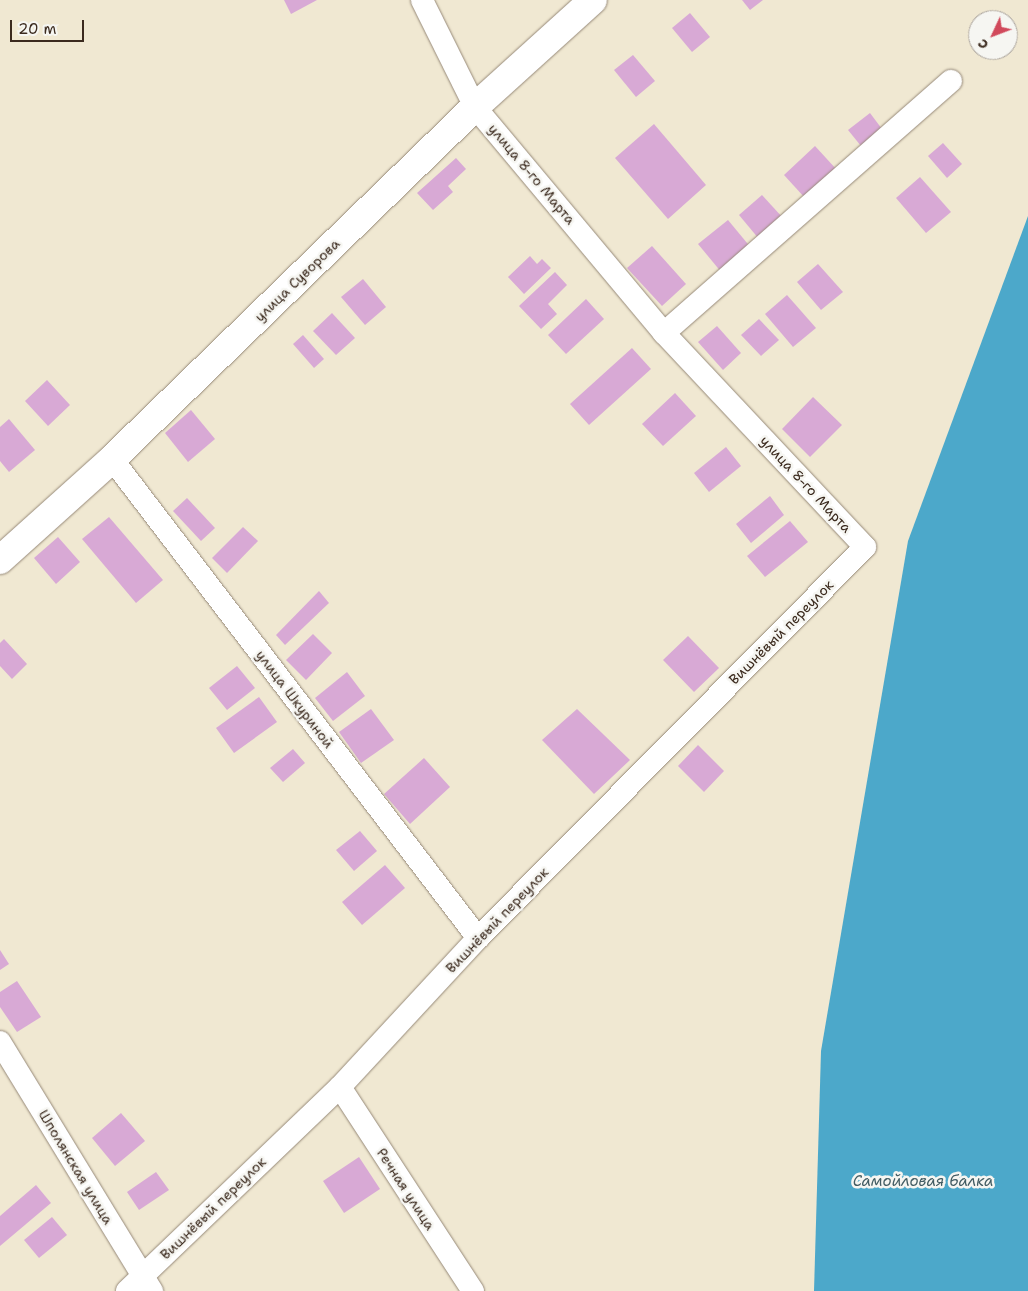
<!DOCTYPE html>
<meta charset="utf-8">
<style>
body{margin:0}
#map{position:relative;width:1028px;height:1291px;overflow:hidden;background:#f0e8d2;font-family:"Shantell Sans",sans-serif}
div>[style]{position:absolute}
.water>*{inset:0;background:#4ca8ca}
.building>*{inset:0;background:#d8a9d5}
.roads{filter:drop-shadow(0 0 1px #968978) drop-shadow(0 0 1px #968978)}
.minor>*{height:22px;margin:-11px;padding:0 11px;transform-origin:11px;border-radius:11px;background:#fff}
.tertiary>*{height:28px;margin:-14px;padding:0 14px;transform-origin:14px;border-radius:14px;background:#fff}
span{translate:-50% -50%;white-space:nowrap;text-align:center;line-height:1.15;-webkit-text-stroke:5px #f6f6f2;paint-order:stroke}
.street-label{font-size:14px;color:#3b2a1e}
.water-label{font-size:15px;color:#425c63;font-style:italic}
.north{position:absolute;left:968px;top:10px;width:50px;height:50px;box-sizing:border-box;background:#f6f6f2;border:1px solid #aba49d;border-radius:50%;rotate:227deg;font-size:14px;font-weight:700;line-height:20px;text-align:center;color:#3b2a1e}
.north::after{content:'';display:block;margin:auto;width:18px;height:22px;background:#d1495b;clip-path:polygon(50% 0,100% 100%,50% 72%,0 100%)}
.scale{position:absolute;left:10px;top:20px;width:74px;height:22px;box-sizing:border-box;border:2px solid #3b2a1e;border-top:0;padding-left:6px;font-size:15px;line-height:18px;white-space:nowrap;color:#3b2a1e;-webkit-text-stroke:4px #f6f6f2;paint-order:stroke}
</style>
<div id="map">
<div class="water">
<i style="clip-path:polygon(1028px 216px,1028px 1291px,814px 1291px,821px 1051px,908px 541px)"></i>
</div>
<div class="building">
<i style="clip-path:polygon(284px 0,317px 0,291px 14px)"></i>
<i style="clip-path:polygon(742px 0,763px 0,750px 10px)"></i>
<i style="clip-path:polygon(690px 13px,710px 37px,692px 52px,672px 28px)"></i>
<i style="clip-path:polygon(633px 55px,655px 81px,636px 97px,614px 70px)"></i>
<i style="clip-path:polygon(870px 113px,882px 129px,861px 146px,848px 130px)"></i>
<i style="clip-path:polygon(654px 124px,706px 185px,668px 219px,615px 158px)"></i>
<i style="clip-path:polygon(943px 143px,962px 164px,947px 178px,928px 156px)"></i>
<i style="clip-path:polygon(815px 146px,837px 170px,805px 198px,784px 175px)"></i>
<i style="clip-path:polygon(456px 158px,466px 169px,448px 186px,453px 192px,433px 210px,417px 193px)"></i>
<i style="clip-path:polygon(920px 177px,951px 212px,926px 233px,896px 198px)"></i>
<i style="clip-path:polygon(762px 195px,783px 218px,759px 239px,739px 215px)"></i>
<i style="clip-path:polygon(728px 220px,752px 249px,722px 273px,698px 244px)"></i>
<i style="clip-path:polygon(652px 246px,686px 284px,662px 306px,627px 268px)"></i>
<i style="clip-path:polygon(530px 256px,537px 264px,542px 259px,551px 268px,524px 294px,508px 277px)"></i>
<i style="clip-path:polygon(818px 264px,843px 292px,821px 310px,797px 282px)"></i>
<i style="clip-path:polygon(555px 272px,567px 285px,548px 304px,557px 314px,541px 329px,519px 306px)"></i>
<i style="clip-path:polygon(363px 279px,386px 307px,365px 325px,341px 297px)"></i>
<i style="clip-path:polygon(787px 295px,816px 328px,793px 347px,765px 314px)"></i>
<i style="clip-path:polygon(586px 299px,604px 319px,566px 354px,548px 335px)"></i>
<i style="clip-path:polygon(332px 313px,355px 338px,336px 355px,313px 331px)"></i>
<i style="clip-path:polygon(759px 319px,779px 340px,761px 356px,741px 335px)"></i>
<i style="clip-path:polygon(717px 326px,741px 353px,723px 370px,698px 342px)"></i>
<i style="clip-path:polygon(303px 335px,324px 359px,314px 368px,293px 344px)"></i>
<i style="clip-path:polygon(632px 348px,651px 369px,589px 425px,570px 404px)"></i>
<i style="clip-path:polygon(47px 380px,70px 405px,48px 426px,25px 401px)"></i>
<i style="clip-path:polygon(675px 393px,696px 416px,663px 446px,642px 424px)"></i>
<i style="clip-path:polygon(813px 397px,842px 425px,810px 457px,782px 429px)"></i>
<i style="clip-path:polygon(191px 410px,215px 439px,188px 462px,165px 433px)"></i>
<i style="clip-path:polygon(9px 419px,35px 450px,9px 472px,0 461px,0 427px)"></i>
<i style="clip-path:polygon(726px 447px,741px 466px,709px 492px,694px 473px)"></i>
<i style="clip-path:polygon(770px 496px,784px 515px,751px 543px,736px 524px)"></i>
<i style="clip-path:polygon(187px 498px,215px 528px,201px 541px,173px 511px)"></i>
<i style="clip-path:polygon(109px 517px,163px 580px,136px 603px,82px 539px)"></i>
<i style="clip-path:polygon(790px 521px,808px 542px,765px 577px,747px 556px)"></i>
<i style="clip-path:polygon(243px 527px,258px 541px,227px 573px,212px 558px)"></i>
<i style="clip-path:polygon(58px 537px,80px 562px,56px 584px,34px 558px)"></i>
<i style="clip-path:polygon(319px 591px,329px 603px,285px 645px,276px 635px)"></i>
<i style="clip-path:polygon(313px 634px,332px 653px,306px 680px,286px 660px)"></i>
<i style="clip-path:polygon(688px 636px,719px 668px,694px 692px,663px 660px)"></i>
<i style="clip-path:polygon(4px 639px,27px 664px,12px 679px,0 666px,0 643px)"></i>
<i style="clip-path:polygon(237px 666px,255px 688px,227px 710px,209px 688px)"></i>
<i style="clip-path:polygon(347px 672px,365px 696px,333px 721px,315px 698px)"></i>
<i style="clip-path:polygon(259px 697px,277px 722px,234px 753px,216px 728px)"></i>
<i style="clip-path:polygon(371px 709px,394px 740px,361px 763px,339px 732px)"></i>
<i style="clip-path:polygon(577px 709px,630px 760px,594px 794px,542px 740px)"></i>
<i style="clip-path:polygon(698px 745px,724px 771px,704px 792px,678px 766px)"></i>
<i style="clip-path:polygon(293px 749px,305px 763px,283px 782px,270px 768px)"></i>
<i style="clip-path:polygon(424px 758px,450px 787px,410px 824px,384px 794px)"></i>
<i style="clip-path:polygon(360px 831px,377px 851px,354px 871px,336px 850px)"></i>
<i style="clip-path:polygon(385px 865px,405px 888px,362px 925px,342px 902px)"></i>
<i style="clip-path:polygon(0 950px,9px 964px,0 970px)"></i>
<i style="clip-path:polygon(17px 981px,41px 1017px,17px 1032px,0 1007px,0 992px)"></i>
<i style="clip-path:polygon(121px 1113px,145px 1141px,115px 1166px,92px 1138px)"></i>
<i style="clip-path:polygon(359px 1157px,380px 1189px,344px 1213px,323px 1181px)"></i>
<i style="clip-path:polygon(156px 1172px,169px 1190px,139px 1210px,127px 1192px)"></i>
<i style="clip-path:polygon(36px 1185px,51px 1203px,0 1246px,0 1216px)"></i>
<i style="clip-path:polygon(52px 1217px,67px 1235px,39px 1258px,24px 1240px)"></i>
</div>
<div class="roads">
<div class="minor">
<i style="left:664px;top:333px;width:382px;rotate:-41.3deg"></i>
<i style="left:112px;top:459px;width:603px;rotate:52.62deg"></i>
<i style="left:0;top:1042px;width:292px;rotate:58.6deg"></i>
<i style="left:340px;top:1087px;width:244px;rotate:56.9deg"></i>
<i style="left:127px;top:1291px;width:295px;rotate:-43.8deg"></i>
<i style="left:340px;top:1087px;width:203px;rotate:-47.2deg"></i>
<i style="left:478px;top:938px;width:550px;rotate:-45.29deg"></i>
<i style="left:865px;top:547px;width:294px;rotate:-133.2deg"></i>
<i style="left:664px;top:333px;width:295px;rotate:-129.9deg"></i>
<i style="left:475px;top:107px;width:119px;rotate:-116.4deg"></i>
</div>
<div class="tertiary">
<i style="left:0;top:560px;width:151px;rotate:-42deg"></i>
<i style="left:112px;top:459px;width:506px;rotate:-44.12deg"></i>
<i style="left:475px;top:107px;width:159px;rotate:-42.2deg"></i>
</div>
</div>
<div class="street-label">
<span style="left:532px;top:174px;rotate:50deg">улица 8-го Марта</span>
<span style="left:297px;top:280px;rotate:-44deg">улица Суворова</span>
<span style="left:806px;top:484px;rotate:47deg">улица 8-го Марта</span>
<span style="left:781px;top:632px;rotate:-45deg">Вишнёвый переулок</span>
<span style="left:295px;top:699px;rotate:53deg">улица Шкуриной</span>
<span style="left:497px;top:920px;rotate:-46deg">Вишнёвый переулок</span>
<span style="left:76px;top:1167px;rotate:59deg">Шполянская улица</span>
<span style="left:406px;top:1189px;rotate:57deg">Речная улица</span>
<span style="left:213px;top:1208px;rotate:-44deg">Вишнёвый переулок</span>
</div>
<div class="water-label">
<span style="left:923px;top:1182px">Самойловая балка</span>
</div>
<div class="north">С</div>
<div class="scale">20 m</div>
</div>
